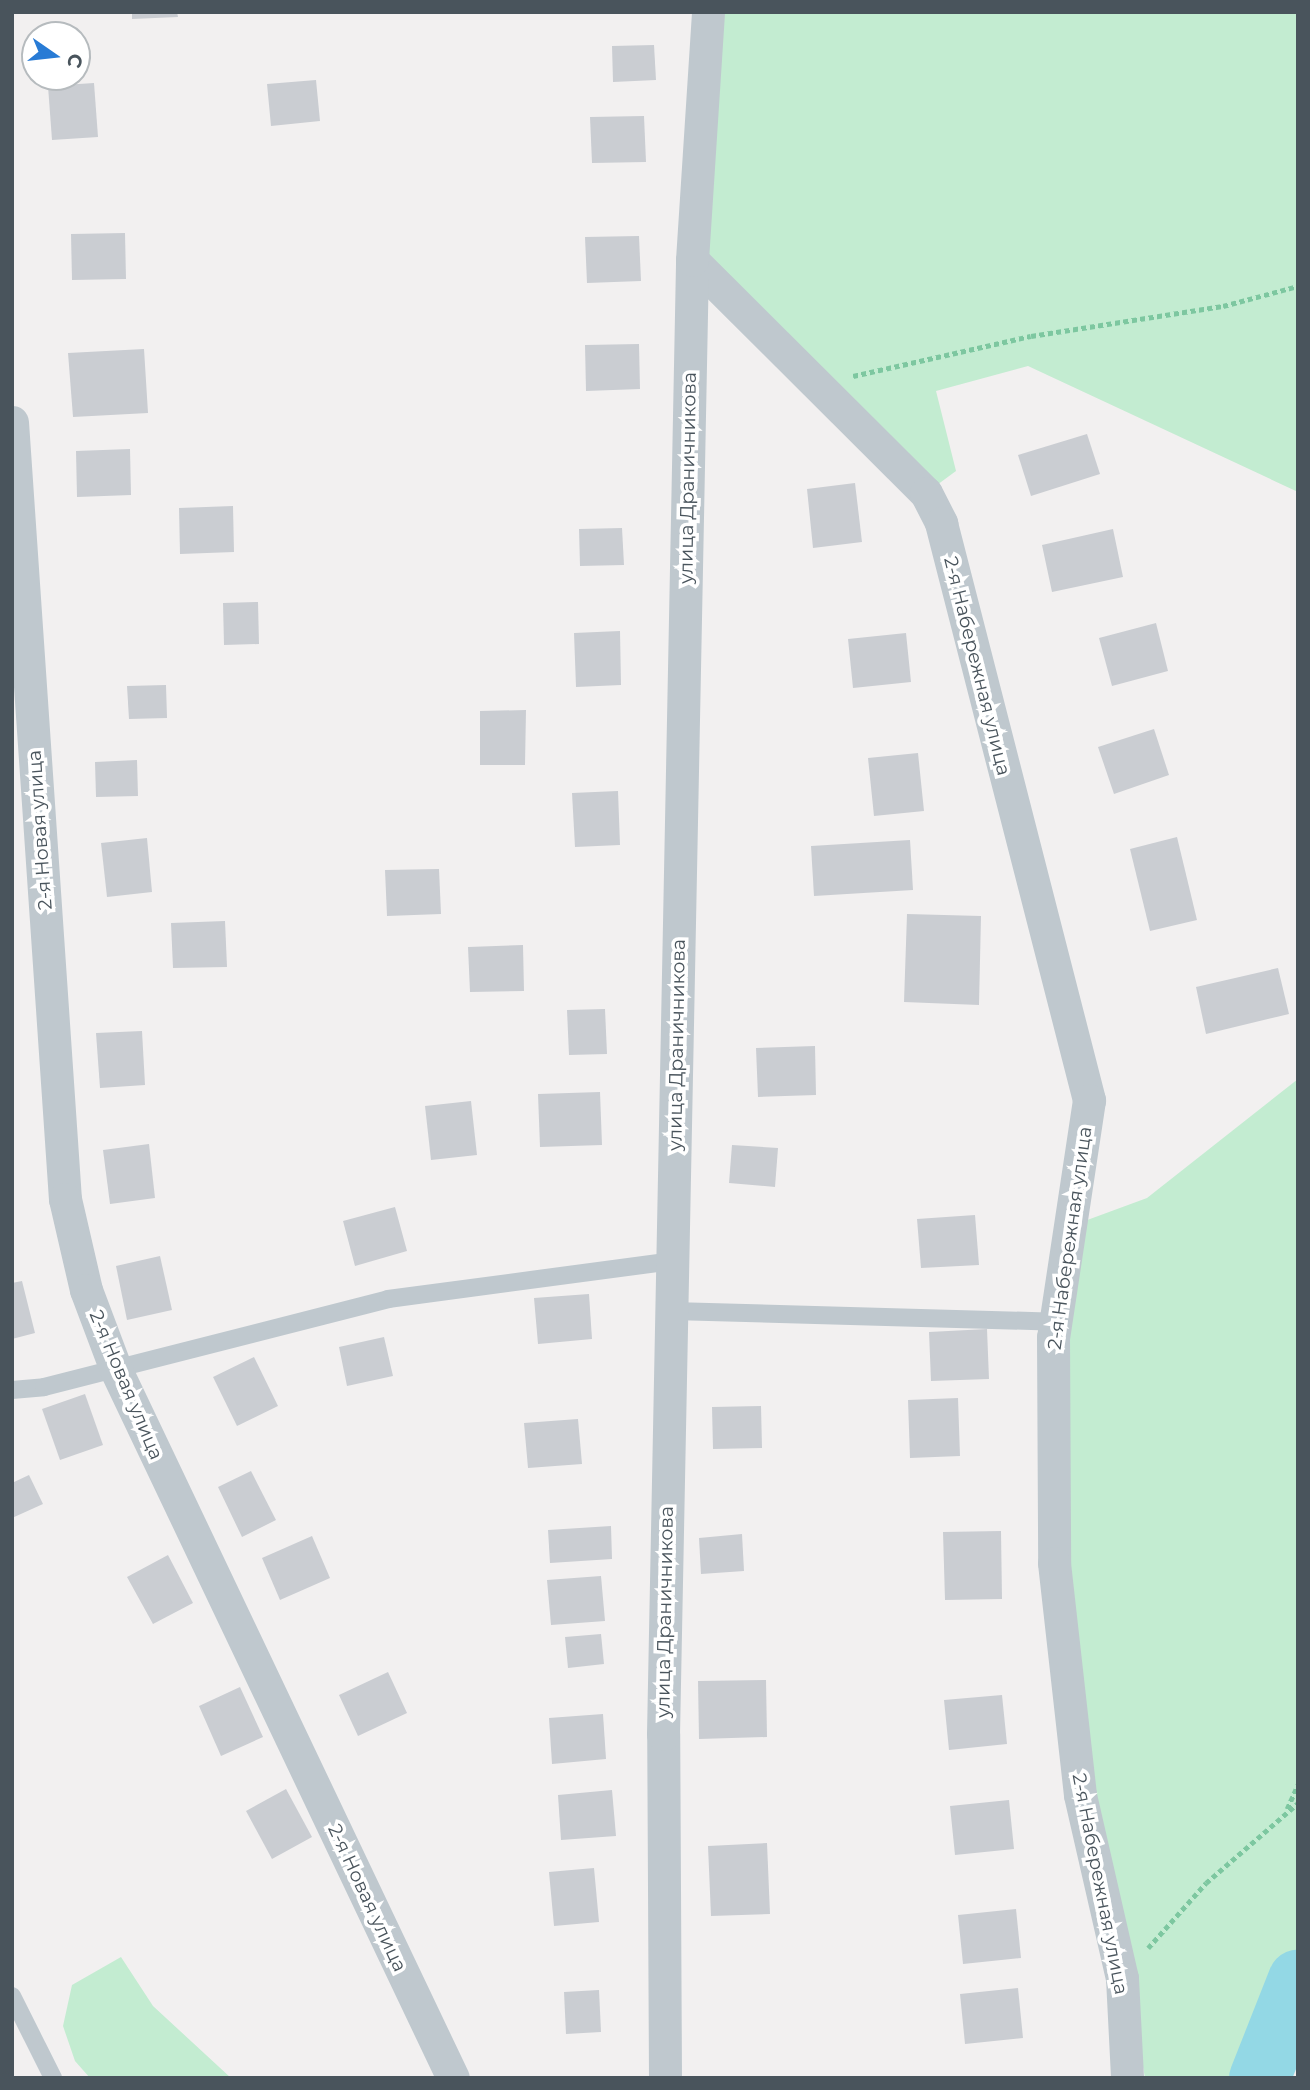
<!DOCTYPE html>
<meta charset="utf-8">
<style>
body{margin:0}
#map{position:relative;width:1310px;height:2090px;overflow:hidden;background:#f2f0f0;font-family:Montserrat,sans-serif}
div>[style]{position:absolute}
.green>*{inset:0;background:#c3ecd1}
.river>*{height:61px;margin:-30.5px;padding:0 30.5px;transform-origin:30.5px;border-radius:30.5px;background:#93d8e5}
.building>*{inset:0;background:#cacdd2}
.path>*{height:4.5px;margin-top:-2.25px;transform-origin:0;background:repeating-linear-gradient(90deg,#7dc7a0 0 5px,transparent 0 8.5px)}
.lane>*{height:18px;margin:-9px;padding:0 9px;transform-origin:9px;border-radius:9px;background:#bfc8ce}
.street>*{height:33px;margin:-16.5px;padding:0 16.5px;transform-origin:16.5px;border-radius:16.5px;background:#bfc8ce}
span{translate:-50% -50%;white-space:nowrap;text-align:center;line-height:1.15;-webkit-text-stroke:7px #fff;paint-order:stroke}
.street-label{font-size:19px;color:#49545c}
.frame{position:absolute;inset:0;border:14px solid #49545c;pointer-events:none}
.north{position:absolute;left:21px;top:21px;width:70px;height:70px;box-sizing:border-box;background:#fff;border:2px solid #b6bbbe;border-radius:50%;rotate:104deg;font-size:19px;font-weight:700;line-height:28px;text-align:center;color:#49545c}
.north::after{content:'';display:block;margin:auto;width:24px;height:32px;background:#287bd5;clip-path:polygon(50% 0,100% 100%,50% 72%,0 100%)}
</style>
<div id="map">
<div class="green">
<i style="clip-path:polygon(709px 12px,1298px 12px,1298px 492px,1028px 366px,936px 391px,956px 471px,926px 493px,692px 260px)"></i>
<i style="clip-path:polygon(1298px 1079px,1298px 1979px,1259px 2078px,1145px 2078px,1054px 1563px,1071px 1226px,1147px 1198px)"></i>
<i style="clip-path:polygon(121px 1957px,153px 2006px,231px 2078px,90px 2078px,75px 2061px,63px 2026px,72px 1985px)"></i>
</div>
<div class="river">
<i style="left:1259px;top:2078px;width:106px;rotate:-68.5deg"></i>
</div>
<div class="building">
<i style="clip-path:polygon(132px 12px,177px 12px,178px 17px,132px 19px)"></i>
<i style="clip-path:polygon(654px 45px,656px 80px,613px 82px,612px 46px)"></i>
<i style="clip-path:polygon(316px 80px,320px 121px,271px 126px,267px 84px)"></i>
<i style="clip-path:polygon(94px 83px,98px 137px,52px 140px,48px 86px)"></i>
<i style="clip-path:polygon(644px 116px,646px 162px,592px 163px,590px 117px)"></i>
<i style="clip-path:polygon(125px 233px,126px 279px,72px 280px,71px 234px)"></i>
<i style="clip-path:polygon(639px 236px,641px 281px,587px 283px,585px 237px)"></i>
<i style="clip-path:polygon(639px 344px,640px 389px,586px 391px,585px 345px)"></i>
<i style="clip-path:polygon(144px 349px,148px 413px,73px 417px,68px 353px)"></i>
<i style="clip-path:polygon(1087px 434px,1100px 474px,1031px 496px,1018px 455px)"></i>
<i style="clip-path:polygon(130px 449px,131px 495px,77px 497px,76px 451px)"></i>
<i style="clip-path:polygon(855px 483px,862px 542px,813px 548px,807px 489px)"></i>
<i style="clip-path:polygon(233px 506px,234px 552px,180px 554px,179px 508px)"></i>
<i style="clip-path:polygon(622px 528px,624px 565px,580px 566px,579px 529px)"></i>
<i style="clip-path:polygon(1113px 529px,1123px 577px,1052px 592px,1042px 545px)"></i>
<i style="clip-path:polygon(258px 602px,259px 644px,224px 645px,223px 603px)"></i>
<i style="clip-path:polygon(1156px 623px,1168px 671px,1112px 686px,1099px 638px)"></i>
<i style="clip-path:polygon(620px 631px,621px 685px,576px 687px,574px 633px)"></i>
<i style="clip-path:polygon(906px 633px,911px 682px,853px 688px,848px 639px)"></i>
<i style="clip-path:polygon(166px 685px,167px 718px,129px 719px,127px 686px)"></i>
<i style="clip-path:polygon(526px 710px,525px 765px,480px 765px,480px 711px)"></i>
<i style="clip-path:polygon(1154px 729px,1169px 775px,1114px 794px,1098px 747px)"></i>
<i style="clip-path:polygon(918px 753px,924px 811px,874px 816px,868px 758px)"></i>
<i style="clip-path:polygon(137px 760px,138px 796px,96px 797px,95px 762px)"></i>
<i style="clip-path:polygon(618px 791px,620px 845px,575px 847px,572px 793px)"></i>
<i style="clip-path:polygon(1177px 837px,1197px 920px,1150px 931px,1130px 849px)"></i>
<i style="clip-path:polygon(147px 838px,152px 892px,107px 897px,101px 843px)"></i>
<i style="clip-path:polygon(910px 840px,913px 890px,814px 896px,811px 846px)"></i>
<i style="clip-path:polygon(439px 869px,441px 914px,387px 916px,385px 870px)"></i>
<i style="clip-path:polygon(907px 914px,981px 916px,979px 1005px,904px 1002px)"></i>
<i style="clip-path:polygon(225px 921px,227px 967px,173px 968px,171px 923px)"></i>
<i style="clip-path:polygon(523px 945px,524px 991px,470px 992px,468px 947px)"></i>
<i style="clip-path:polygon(1278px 968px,1289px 1014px,1206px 1034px,1196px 987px)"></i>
<i style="clip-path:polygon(605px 1009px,607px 1054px,569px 1055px,567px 1010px)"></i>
<i style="clip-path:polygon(142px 1031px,145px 1085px,100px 1088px,96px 1033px)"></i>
<i style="clip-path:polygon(815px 1046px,816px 1095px,758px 1097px,756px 1048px)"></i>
<i style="clip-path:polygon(600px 1092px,602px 1145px,540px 1147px,538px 1094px)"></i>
<i style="clip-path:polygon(471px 1101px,477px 1155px,431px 1160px,425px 1106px)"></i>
<i style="clip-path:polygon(149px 1144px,155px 1198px,110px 1204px,103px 1150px)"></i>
<i style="clip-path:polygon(732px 1145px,778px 1148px,775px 1187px,729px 1183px)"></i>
<i style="clip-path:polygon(395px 1207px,407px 1251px,355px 1266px,343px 1221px)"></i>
<i style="clip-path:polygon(975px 1215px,979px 1265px,921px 1268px,917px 1219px)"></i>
<i style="clip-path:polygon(160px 1256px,172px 1310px,127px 1320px,116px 1266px)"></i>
<i style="clip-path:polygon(22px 1281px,35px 1333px,12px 1339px,12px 1283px)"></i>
<i style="clip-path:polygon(589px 1294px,592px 1339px,538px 1344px,534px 1298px)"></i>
<i style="clip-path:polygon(987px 1329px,989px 1379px,931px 1381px,929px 1332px)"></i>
<i style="clip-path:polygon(384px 1337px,393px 1376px,347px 1386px,339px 1347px)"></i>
<i style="clip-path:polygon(254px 1357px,278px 1406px,237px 1426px,213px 1377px)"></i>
<i style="clip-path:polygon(85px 1394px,103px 1445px,60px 1460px,42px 1409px)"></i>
<i style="clip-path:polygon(958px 1398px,960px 1456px,910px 1458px,908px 1400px)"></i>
<i style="clip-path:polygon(761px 1406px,762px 1448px,713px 1449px,712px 1407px)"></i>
<i style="clip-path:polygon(578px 1419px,582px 1464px,528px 1468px,524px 1423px)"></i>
<i style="clip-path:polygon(251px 1471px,276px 1520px,242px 1537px,218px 1487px)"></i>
<i style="clip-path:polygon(29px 1475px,43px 1504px,12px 1518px,12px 1483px)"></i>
<i style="clip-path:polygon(611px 1526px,612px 1559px,550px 1563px,548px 1530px)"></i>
<i style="clip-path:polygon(1001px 1531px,1002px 1599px,945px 1600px,943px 1532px)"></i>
<i style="clip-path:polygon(742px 1534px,744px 1571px,701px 1574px,699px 1538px)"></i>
<i style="clip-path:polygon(312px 1536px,330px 1578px,280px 1600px,262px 1558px)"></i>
<i style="clip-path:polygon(168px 1555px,193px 1603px,153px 1624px,127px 1577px)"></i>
<i style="clip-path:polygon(601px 1576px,605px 1621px,551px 1625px,547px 1580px)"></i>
<i style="clip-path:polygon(601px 1634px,604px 1664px,568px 1668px,565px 1637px)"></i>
<i style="clip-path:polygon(388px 1672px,407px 1713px,358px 1736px,339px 1695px)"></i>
<i style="clip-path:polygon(766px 1680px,767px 1737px,699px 1739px,698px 1681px)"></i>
<i style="clip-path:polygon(240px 1687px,263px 1737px,221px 1756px,199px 1706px)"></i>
<i style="clip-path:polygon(1002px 1695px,1007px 1744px,949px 1750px,944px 1700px)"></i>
<i style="clip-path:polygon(603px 1714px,606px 1759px,552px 1764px,549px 1718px)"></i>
<i style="clip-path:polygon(286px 1789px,312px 1837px,272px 1859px,246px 1811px)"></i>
<i style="clip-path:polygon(612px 1790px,616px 1836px,561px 1840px,558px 1795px)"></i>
<i style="clip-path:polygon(1009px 1800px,1014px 1849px,955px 1855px,950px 1806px)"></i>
<i style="clip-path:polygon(767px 1843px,770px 1914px,711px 1916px,708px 1846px)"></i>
<i style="clip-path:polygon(594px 1868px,599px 1922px,554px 1926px,549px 1872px)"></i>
<i style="clip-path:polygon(1016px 1909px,1021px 1958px,963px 1964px,958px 1915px)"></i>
<i style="clip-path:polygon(1018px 1988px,1023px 2038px,965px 2044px,960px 1994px)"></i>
<i style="clip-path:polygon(599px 1990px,601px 2032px,566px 2034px,564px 1992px)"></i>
</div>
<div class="path">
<i style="left:853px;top:376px;width:182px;rotate:-12.7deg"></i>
<i style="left:1031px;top:336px;width:194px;rotate:-8.9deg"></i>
<i style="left:1223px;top:306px;width:78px;rotate:-14.9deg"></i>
<i style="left:1287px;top:1809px;width:27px;rotate:-66deg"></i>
<i style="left:1148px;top:1948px;width:87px;rotate:-48.3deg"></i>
<i style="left:1206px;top:1883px;width:122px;rotate:-41deg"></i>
</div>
<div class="lane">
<i style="left:672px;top:1311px;width:383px;rotate:1.6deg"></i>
<i style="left:12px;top:1390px;width:32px;rotate:-5deg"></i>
<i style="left:44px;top:1387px;width:355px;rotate:-14.3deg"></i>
<i style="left:388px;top:1299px;width:288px;rotate:-7.6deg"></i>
<i style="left:12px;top:1996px;width:92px;rotate:63.4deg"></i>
</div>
<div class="street">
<i style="left:692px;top:260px;width:330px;rotate:44.9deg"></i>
<i style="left:926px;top:493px;width:34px;rotate:63deg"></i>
<i style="left:941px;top:523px;width:596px;rotate:75.61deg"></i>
<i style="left:1089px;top:1100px;width:240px;rotate:98.6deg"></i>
<i style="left:1053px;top:1337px;width:226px;rotate:89.7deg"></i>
<i style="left:1054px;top:1563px;width:233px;rotate:83.6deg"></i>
<i style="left:1080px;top:1795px;width:188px;rotate:77.1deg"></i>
<i style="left:1122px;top:1978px;width:100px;rotate:87.1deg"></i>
<i style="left:12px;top:422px;width:779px;rotate:86.1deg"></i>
<i style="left:65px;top:1199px;width:93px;rotate:77deg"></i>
<i style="left:86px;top:1290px;width:85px;rotate:69.4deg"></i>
<i style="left:116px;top:1370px;width:784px;rotate:64.55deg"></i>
<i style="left:665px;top:2078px;width:344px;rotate:-90.3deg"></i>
<i style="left:663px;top:1734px;width:1474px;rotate:-88.87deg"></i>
<i style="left:692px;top:260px;width:249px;rotate:-86.3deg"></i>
</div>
<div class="street-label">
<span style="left:688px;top:478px;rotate:-89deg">улица Драничникова</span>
<span style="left:977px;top:666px;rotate:76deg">2-я Набережная улица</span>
<span style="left:40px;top:830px;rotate:-94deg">2-я Новая улица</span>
<span style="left:677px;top:1045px;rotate:-89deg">улица Драничникова</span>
<span style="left:1070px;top:1238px;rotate:-82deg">2-я Набережная улица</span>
<span style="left:126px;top:1385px;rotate:67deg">2-я Новая улица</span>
<span style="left:665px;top:1612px;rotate:-89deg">улица Драничникова</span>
<span style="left:1100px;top:1884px;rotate:79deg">2-я Набережная улица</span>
<span style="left:367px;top:1898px;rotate:65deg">2-я Новая улица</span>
</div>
<div class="frame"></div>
<div class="north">С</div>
</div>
